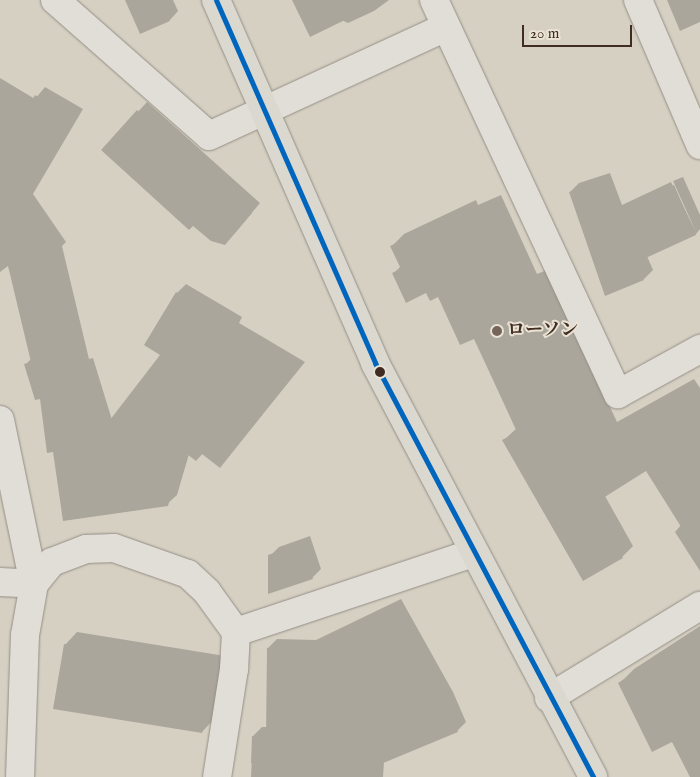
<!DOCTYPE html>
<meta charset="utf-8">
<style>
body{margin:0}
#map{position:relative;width:700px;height:777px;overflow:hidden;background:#d6d0c3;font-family:"IM FELL English","Noto Serif JP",serif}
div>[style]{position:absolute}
.shadow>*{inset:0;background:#0003}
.building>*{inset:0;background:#aba69c}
.roads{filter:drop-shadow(0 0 1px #948e85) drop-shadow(0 0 1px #948e85)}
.minor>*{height:28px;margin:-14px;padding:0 14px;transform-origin:14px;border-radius:14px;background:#e1ded7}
.major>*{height:28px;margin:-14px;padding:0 14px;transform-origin:14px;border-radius:14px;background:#dbd8d0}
.bus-1>*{height:5px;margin:-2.5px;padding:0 2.5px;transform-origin:2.5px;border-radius:2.5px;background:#0065bd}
.dots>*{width:14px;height:14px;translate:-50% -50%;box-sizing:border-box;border:2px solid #eae3d3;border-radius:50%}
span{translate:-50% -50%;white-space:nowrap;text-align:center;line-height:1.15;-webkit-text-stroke:4px #eae3d3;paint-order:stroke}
.poi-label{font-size:18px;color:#412c23;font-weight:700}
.left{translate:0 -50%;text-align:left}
.scale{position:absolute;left:522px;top:25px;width:110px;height:22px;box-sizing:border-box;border:2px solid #412c23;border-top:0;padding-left:6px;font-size:15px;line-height:18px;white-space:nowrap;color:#412c23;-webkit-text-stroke:4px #eae3d3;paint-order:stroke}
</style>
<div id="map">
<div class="shadow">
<i style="clip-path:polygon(126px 0,173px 0,178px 11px,170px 20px)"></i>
<i style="clip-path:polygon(300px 0,389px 0,374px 11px,348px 23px)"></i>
<i style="clip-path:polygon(667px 0,700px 0,700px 22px,680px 31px)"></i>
<i style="clip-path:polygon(0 78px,35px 99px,45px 87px,83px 109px,33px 194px,66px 242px,62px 246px,89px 359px,93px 358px,112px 420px,162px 355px,177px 293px,186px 284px,242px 317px,239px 323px,305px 362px,220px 467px,203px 453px,196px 460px,189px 454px,177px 495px,167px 504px,54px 451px,41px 397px,25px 365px,32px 358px,9px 264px,0 270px)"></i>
<i style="clip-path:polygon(147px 102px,260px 203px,234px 234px,103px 150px)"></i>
<i style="clip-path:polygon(610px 173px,622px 205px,671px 182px,696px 232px,673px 181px,683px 177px,700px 215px,700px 229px,696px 234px,647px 256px,653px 270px,644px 279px,570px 192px,579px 183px)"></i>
<i style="clip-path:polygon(501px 195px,537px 274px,547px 270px,617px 422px,694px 379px,700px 388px,700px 571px,675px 532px,681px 525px,647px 469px,605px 496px,633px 546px,622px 557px,504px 440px,517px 428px,475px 337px,438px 295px,393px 274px,401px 266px,392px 246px,404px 234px,476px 200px,478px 205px)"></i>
<i style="clip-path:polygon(310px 536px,321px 569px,312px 578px,270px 556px,279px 547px)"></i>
<i style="clip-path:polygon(401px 599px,453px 692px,466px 722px,457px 731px,384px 762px,383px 777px,251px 777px,253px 736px,262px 727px,268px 727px,268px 648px,277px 639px,316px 640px)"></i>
<i style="clip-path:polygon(700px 626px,700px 777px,692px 777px,672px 741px,619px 684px,634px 669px)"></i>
<i style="clip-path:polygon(77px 632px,225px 656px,214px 719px,202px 732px,65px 645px)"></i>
</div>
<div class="building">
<i style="clip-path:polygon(125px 0,161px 0,170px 21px,140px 34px)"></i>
<i style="clip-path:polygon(292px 0,386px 0,310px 37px)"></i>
<i style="clip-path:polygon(0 93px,27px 109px,35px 95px,75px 119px,28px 198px,12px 186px,58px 252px,53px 255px,80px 368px,84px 366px,103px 429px,160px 355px,144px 345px,176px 292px,234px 327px,231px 332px,297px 371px,220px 468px,202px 454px,196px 461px,183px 451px,168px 506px,63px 521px,53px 452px,47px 453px,40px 399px,35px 400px,24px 364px,31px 362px,8px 266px,0 272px)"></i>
<i style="clip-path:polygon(137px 110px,252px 213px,225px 245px,211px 241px,193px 226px,189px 230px,101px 150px)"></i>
<i style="clip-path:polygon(602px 181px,613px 213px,674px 185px,696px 235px,637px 262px,644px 280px,605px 296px,569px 192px)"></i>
<i style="clip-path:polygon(489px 206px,526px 285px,535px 281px,605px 433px,682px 389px,700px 417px,700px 557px,646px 471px,592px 505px,623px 558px,583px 581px,502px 440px,517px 432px,474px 339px,460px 345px,438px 297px,430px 301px,426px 293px,406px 303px,392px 273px,401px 269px,390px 246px,464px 211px,467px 216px)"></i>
<i style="clip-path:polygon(301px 544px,313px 579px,268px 594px,268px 555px)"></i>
<i style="clip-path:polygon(392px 607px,442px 701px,444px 700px,458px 732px,376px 766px,376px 777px,327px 777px,327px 773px,262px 771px,262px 764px,251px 763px,252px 736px,266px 736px,267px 648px,306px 649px)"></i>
<i style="clip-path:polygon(700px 630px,700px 777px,690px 777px,672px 742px,652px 752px,618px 683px)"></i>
<i style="clip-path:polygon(64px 644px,213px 668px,202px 733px,53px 709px)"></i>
</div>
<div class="roads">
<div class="minor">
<i style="left:55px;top:0;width:205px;rotate:41.4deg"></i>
<i style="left:209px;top:136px;width:261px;rotate:-24.7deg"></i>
<i style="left:434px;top:0;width:435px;rotate:65deg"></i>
<i style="left:618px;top:394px;width:94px;rotate:-28.8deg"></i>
<i style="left:638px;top:0;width:158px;rotate:66.8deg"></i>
<i style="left:0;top:420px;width:167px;rotate:78.3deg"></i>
<i style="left:34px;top:584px;width:52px;rotate:100deg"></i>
<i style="left:25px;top:635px;width:142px;rotate:92deg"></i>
<i style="left:0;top:582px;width:34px;rotate:3deg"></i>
<i style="left:34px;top:584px;width:28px;rotate:-51deg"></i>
<i style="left:52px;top:562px;width:36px;rotate:-21deg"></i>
<i style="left:86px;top:549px;width:28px;rotate:-2deg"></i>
<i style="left:114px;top:548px;width:78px;rotate:19.4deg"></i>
<i style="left:188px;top:574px;width:26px;rotate:43deg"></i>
<i style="left:207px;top:592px;width:49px;rotate:54.1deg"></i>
<i style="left:236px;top:632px;width:37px;rotate:93deg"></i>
<i style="left:234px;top:669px;width:109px;rotate:98.9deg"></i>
<i style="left:236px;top:632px;width:250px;rotate:-18.4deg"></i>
<i style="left:549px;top:698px;width:177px;rotate:-31.4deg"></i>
</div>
<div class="major">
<i style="left:216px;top:0;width:396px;rotate:66.3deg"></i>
<i style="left:375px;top:363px;width:468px;rotate:62.2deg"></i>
</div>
</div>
<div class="bus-1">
<i style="left:216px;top:0;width:396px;rotate:66.3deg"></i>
<i style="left:375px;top:363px;width:468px;rotate:62.2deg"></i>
</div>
<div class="dots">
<i style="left:497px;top:331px;background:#75655b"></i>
<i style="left:380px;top:372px;background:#412c23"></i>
</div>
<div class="poi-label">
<span class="left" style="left:507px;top:331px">ローソン</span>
</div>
<div class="scale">20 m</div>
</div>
